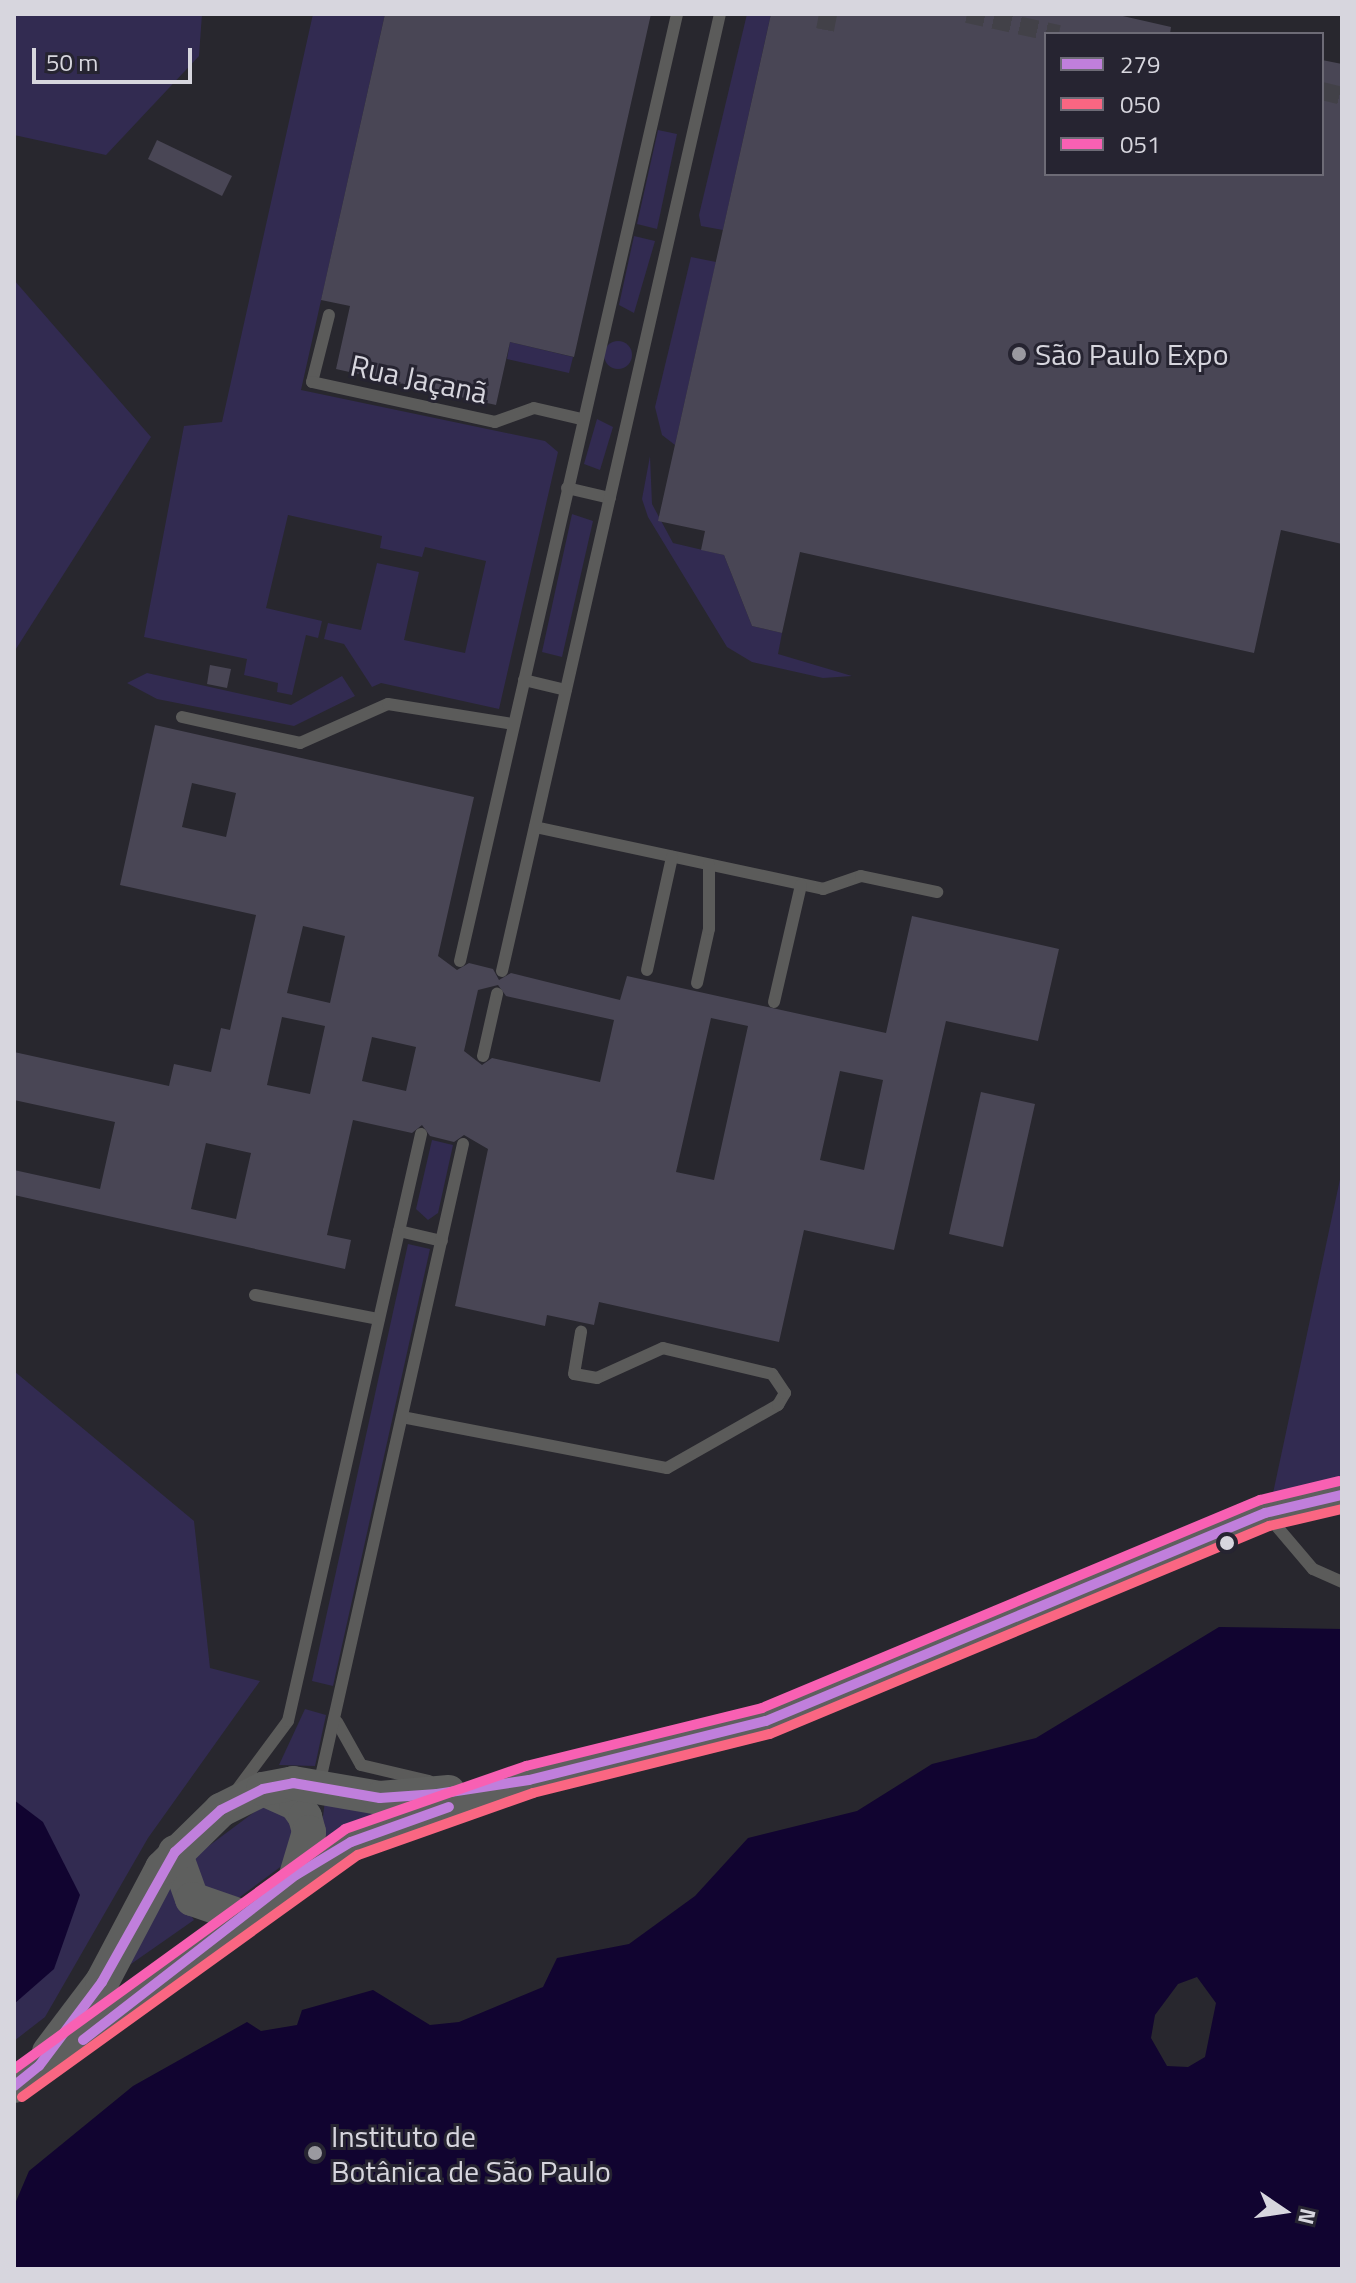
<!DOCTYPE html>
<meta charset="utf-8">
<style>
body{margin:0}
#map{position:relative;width:1356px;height:2283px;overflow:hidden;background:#28272e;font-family:"Titillium Web",sans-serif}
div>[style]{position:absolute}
.green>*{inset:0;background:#322b51}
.round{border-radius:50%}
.water>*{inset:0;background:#110430}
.building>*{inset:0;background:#494655}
.pedestrian-tunnel>*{height:18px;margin-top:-9px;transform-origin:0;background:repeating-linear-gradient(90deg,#424148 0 18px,transparent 0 27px)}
.service>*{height:12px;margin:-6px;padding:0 6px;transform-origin:6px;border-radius:6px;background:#5b5b5a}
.secondary>*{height:34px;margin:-17px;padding:0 17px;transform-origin:17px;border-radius:17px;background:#5e5f5e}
.bus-1>*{height:10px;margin:-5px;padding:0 5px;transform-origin:5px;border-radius:5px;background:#c07fdc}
.bus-2>*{height:10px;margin:-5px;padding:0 5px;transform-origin:5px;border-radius:5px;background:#fa6682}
.bus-3>*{height:10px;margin:-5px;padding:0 5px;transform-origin:5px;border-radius:5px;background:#f860b3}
.dots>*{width:22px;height:22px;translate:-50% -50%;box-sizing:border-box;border:4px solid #262431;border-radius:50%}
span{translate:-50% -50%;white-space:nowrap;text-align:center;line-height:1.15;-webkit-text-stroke:6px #262431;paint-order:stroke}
.poi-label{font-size:30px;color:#d7d6de}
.left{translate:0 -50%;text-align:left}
.street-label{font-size:30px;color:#d7d6de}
.frame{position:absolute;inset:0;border:16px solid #d7d6de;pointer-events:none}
.legend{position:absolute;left:1044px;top:32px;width:280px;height:144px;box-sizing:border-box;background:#262431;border:2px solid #6d6b76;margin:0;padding:10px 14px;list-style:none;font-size:24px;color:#d7d6de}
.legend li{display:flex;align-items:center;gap:16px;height:40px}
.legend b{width:40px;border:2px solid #6d6b76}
.north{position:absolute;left:1244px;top:2171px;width:80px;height:80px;-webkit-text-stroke:6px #262431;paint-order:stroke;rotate:103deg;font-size:22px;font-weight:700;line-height:32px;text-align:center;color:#d7d6de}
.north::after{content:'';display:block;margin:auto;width:28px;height:36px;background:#d7d6de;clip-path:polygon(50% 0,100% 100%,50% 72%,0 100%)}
.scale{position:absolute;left:32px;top:48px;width:160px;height:36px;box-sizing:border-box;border:4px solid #d7d6de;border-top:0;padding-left:10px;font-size:24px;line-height:28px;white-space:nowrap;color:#d7d6de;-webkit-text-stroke:6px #262431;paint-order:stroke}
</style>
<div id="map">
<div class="green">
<i style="clip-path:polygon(14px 14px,202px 14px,199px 56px,106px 155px,14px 135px)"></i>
<i style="clip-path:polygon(313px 14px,385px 14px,301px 390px,545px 441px,558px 452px,499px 709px,381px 683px,372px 687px,344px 644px,324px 639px,328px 623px,361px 630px,377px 563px,419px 572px,404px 640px,465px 653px,486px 561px,425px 547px,422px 557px,380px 548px,382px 536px,288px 515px,266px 608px,322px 621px,318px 638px,306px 635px,292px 695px,277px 692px,278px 683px,244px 675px,247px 659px,144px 637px,184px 426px,222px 422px)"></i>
<i style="clip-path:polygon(747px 14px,771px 14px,723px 230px,701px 226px,699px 215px)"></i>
<i style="clip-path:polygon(658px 130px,677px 134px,657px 229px,637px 224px)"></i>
<i style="clip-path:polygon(634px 236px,655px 241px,634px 313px,619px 305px)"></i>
<i style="clip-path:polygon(691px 257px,716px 262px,675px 445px,662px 435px,655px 407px)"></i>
<i style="clip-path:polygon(14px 280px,151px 437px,14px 652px)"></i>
<i class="round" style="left:604px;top:341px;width:28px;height:28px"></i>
<i style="clip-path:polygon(510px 342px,573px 357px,569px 373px,507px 359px)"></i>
<i style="clip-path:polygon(597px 419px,613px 427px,600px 470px,584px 464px)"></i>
<i style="clip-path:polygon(650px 456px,652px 504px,673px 543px,724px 555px,752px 626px,782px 633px,778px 654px,852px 676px,823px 678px,752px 662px,727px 647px,648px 517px,642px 499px)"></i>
<i style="clip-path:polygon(572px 514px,593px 521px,562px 657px,542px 652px)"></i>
<i style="clip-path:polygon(147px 673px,291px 705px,342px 676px,355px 696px,294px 726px,157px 699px,127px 683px)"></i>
<i style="clip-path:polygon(432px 1140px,453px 1145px,438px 1213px,428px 1220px,416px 1209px)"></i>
<i style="clip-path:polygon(1342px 1170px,1342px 1482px,1272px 1498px)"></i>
<i style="clip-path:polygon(408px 1244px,430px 1249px,333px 1686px,312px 1681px)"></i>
<i style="clip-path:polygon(14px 1371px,194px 1521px,210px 1668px,260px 1681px,148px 1838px,45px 2017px,14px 2041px)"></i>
<i style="clip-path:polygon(305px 1709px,326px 1715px,315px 1766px,279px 1765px)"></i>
<i style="clip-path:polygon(325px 1801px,375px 1814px,320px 1839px)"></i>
<i style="clip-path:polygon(261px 1807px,292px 1817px,291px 1859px,240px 1897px,207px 1898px,194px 1857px)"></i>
<i style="clip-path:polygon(168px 1883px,194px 1920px,131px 1964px,130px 1963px)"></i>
</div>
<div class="water">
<i style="clip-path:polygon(evenodd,1219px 1627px,1342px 1629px,1342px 2269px,14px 2269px,14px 2206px,29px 2171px,133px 2086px,247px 2022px,261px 2031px,297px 2025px,302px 2010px,373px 1990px,430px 2025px,459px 2022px,543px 1987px,557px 1958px,629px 1944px,695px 1896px,748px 1838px,857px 1811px,932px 1764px,1036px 1738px,1219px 1627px,1197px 1977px,1216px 2003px,1205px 2057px,1188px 2067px,1167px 2066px,1151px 2038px,1155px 2015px,1178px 1984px,1197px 1977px)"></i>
<i style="clip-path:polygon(14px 1800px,43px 1822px,80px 1895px,54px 1969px,14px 2004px)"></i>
</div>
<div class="building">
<i style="clip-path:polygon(385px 14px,651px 14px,574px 357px,510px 342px,496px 405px,336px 369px,350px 306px,321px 300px)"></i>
<i style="clip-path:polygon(771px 14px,1114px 14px,1171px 27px,1170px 34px,1046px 34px,1046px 174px,1322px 174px,1322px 60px,1342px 64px,1342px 544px,1281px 530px,1254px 653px,800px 552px,782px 633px,752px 626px,724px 555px,701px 550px,705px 531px,658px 521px)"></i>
<i style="clip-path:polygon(157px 140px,232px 176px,222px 196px,148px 159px)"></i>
<i style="clip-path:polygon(210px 665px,231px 669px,227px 688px,207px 684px)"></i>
<i style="clip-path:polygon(evenodd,155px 725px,474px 797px,438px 956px,457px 970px,469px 963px,493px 969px,499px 980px,511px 973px,620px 1000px,627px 976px,886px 1033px,912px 916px,1059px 949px,1038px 1041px,946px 1021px,894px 1250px,804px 1230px,779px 1342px,599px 1302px,594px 1325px,547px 1315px,545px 1326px,455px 1306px,488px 1149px,464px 1135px,454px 1142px,430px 1136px,422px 1125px,412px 1133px,353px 1120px,327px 1235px,351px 1240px,345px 1269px,14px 1195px,14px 1170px,100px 1189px,115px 1122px,14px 1100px,14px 1052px,169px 1086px,174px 1064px,211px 1072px,221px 1028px,230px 1030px,256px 915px,120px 885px,155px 725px,192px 783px,236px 793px,226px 837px,182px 827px,192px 783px,155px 725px,303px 926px,345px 936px,330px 1003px,287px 993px,303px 926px,155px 725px,498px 985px,506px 996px,614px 1020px,600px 1082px,492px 1058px,482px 1065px,464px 1051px,478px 990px,498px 985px,155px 725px,282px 1017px,325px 1026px,310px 1094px,267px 1085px,282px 1017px,155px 725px,711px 1018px,748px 1026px,714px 1180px,676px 1172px,711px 1018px,155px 725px,372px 1037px,416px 1047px,406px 1091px,362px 1081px,372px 1037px,155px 725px,840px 1071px,883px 1080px,864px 1170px,820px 1160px,840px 1071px,155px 725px,206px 1143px,251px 1153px,236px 1219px,191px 1209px,206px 1143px)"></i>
<i style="clip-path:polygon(981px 1092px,1035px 1104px,1003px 1247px,949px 1234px)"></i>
</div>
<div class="pedestrian-tunnel">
<i style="left:967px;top:14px;width:94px;rotate:12.3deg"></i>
<i style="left:825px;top:30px;width:16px;rotate:-79deg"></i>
<i style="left:1322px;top:91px;width:21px;rotate:14deg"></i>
</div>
<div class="service">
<i style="left:329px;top:315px;width:69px;rotate:104.2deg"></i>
<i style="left:312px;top:382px;width:187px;rotate:12.3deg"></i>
<i style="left:495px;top:422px;width:41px;rotate:-19.7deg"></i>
<i style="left:534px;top:408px;width:48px;rotate:13.2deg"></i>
<i style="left:567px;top:488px;width:44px;rotate:13.1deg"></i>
<i style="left:524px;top:680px;width:43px;rotate:13.4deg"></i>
<i style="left:182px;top:717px;width:121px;rotate:12.4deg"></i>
<i style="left:300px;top:743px;width:96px;rotate:-23.9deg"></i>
<i style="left:388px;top:704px;width:127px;rotate:9.1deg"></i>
<i style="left:535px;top:827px;width:295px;rotate:12.1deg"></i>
<i style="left:823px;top:889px;width:40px;rotate:-18.9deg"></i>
<i style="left:861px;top:876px;width:78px;rotate:11.9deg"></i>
<i style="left:460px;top:961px;width:972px;rotate:-77.09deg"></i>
<i style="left:647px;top:970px;width:116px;rotate:-77.5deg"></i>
<i style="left:502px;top:971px;width:982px;rotate:-77.17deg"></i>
<i style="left:697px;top:983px;width:55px;rotate:-77.5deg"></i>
<i style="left:709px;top:929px;width:64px;rotate:-90deg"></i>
<i style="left:774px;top:1002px;width:120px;rotate:-77deg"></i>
<i style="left:483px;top:1056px;width:64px;rotate:-77.3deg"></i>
<i style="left:399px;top:1231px;width:44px;rotate:13.1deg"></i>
<i style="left:255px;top:1295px;width:126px;rotate:11deg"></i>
<i style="left:402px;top:1417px;width:270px;rotate:10.9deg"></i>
<i style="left:667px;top:1468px;width:128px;rotate:-29.6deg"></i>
<i style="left:778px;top:1405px;width:14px;rotate:-60deg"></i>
<i style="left:785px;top:1393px;width:23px;rotate:-124deg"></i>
<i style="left:772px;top:1374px;width:112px;rotate:-166.6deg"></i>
<i style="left:663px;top:1348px;width:72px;rotate:155.6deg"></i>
<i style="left:597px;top:1378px;width:23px;rotate:-170deg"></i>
<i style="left:574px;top:1374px;width:43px;rotate:-80.5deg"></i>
<i style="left:1267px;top:1515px;width:71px;rotate:49.6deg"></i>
<i style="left:1313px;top:1569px;width:32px;rotate:24deg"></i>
<i style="left:337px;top:1722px;width:49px;rotate:60.8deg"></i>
<i style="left:361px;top:1765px;width:70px;rotate:13.2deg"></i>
<i style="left:319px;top:1785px;width:657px;rotate:-77.34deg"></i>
<i style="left:236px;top:1791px;width:87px;rotate:-53.4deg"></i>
<i style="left:288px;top:1721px;width:602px;rotate:-77.23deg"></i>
</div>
<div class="secondary">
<i style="left:263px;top:1789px;width:36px;rotate:24deg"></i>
<i style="left:296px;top:1804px;width:16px;rotate:55deg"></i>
<i style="left:305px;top:1817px;width:16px;rotate:75deg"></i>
<i style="left:309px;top:1832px;width:45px;rotate:106.8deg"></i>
<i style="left:175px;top:1852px;width:50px;rotate:70.1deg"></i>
<i style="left:192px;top:1899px;width:55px;rotate:19.1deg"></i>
<i style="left:49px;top:2052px;width:88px;rotate:-52.9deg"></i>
<i style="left:102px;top:1982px;width:129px;rotate:-62.2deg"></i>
<i style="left:162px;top:1868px;width:83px;rotate:-44.5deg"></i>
<i style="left:221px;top:1810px;width:47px;rotate:-26.6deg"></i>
<i style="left:263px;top:1789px;width:31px;rotate:-11deg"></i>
<i style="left:293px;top:1783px;width:88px;rotate:9.8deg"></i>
<i style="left:380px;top:1798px;width:69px;rotate:-5deg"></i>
<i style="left:14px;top:2086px;width:416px;rotate:-35.9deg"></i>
<i style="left:351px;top:1842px;width:188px;rotate:-19.2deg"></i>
<i style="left:529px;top:1780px;width:244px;rotate:-14deg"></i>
<i style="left:766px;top:1721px;width:541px;rotate:-22.63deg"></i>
<i style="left:1265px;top:1513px;width:79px;rotate:-13.2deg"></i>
</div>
<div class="bus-1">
<i style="left:83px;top:2040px;width:269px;rotate:-37.8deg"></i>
<i style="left:296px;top:1875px;width:64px;rotate:-31deg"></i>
<i style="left:351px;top:1842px;width:104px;rotate:-19.7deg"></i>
<i style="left:14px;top:2086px;width:32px;rotate:-39deg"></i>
<i style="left:39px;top:2066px;width:105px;rotate:-53.1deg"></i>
<i style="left:102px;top:1982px;width:149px;rotate:-60.7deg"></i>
<i style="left:175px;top:1852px;width:62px;rotate:-42.4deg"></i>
<i style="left:221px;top:1810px;width:47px;rotate:-26.6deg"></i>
<i style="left:263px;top:1789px;width:31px;rotate:-11deg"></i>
<i style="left:293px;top:1783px;width:88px;rotate:9.8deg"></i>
<i style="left:380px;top:1798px;width:57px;rotate:-4deg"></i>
<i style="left:437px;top:1794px;width:93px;rotate:-8.7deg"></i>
<i style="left:529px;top:1780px;width:244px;rotate:-14deg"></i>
<i style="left:766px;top:1721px;width:541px;rotate:-22.63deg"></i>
<i style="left:1265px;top:1513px;width:79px;rotate:-13.2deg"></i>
</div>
<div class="bus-2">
<i style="left:22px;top:2097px;width:414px;rotate:-35.8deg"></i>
<i style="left:358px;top:1855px;width:186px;rotate:-19.5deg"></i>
<i style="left:533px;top:1793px;width:244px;rotate:-14deg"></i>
<i style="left:770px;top:1734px;width:541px;rotate:-22.63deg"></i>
<i style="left:1269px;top:1526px;width:75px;rotate:-13.1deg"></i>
</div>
<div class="bus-3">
<i style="left:14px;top:2069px;width:409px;rotate:-35.9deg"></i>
<i style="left:345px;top:1829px;width:192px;rotate:-19.2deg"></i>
<i style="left:526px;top:1766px;width:243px;rotate:-13.8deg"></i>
<i style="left:762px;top:1708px;width:540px;rotate:-22.67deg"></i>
<i style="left:1260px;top:1500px;width:81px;rotate:-13.5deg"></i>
</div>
<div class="dots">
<i style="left:1019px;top:354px;background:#9a99a0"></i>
<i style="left:1227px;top:1543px;background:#d7d6de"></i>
<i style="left:315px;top:2153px;background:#9a99a0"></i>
</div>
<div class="poi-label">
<span class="left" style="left:1035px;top:354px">São Paulo Expo</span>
<span class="left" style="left:331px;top:2153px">Instituto de<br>Botânica de São Paulo</span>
</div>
<div class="street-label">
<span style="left:419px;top:379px;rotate:12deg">Rua Jaçanã</span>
</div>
<div class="frame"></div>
<ul class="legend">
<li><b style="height:10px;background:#c07fdc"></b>279</li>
<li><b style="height:10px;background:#fa6682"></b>050</li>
<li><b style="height:10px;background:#f860b3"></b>051</li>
</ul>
<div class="north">N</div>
<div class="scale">50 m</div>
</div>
